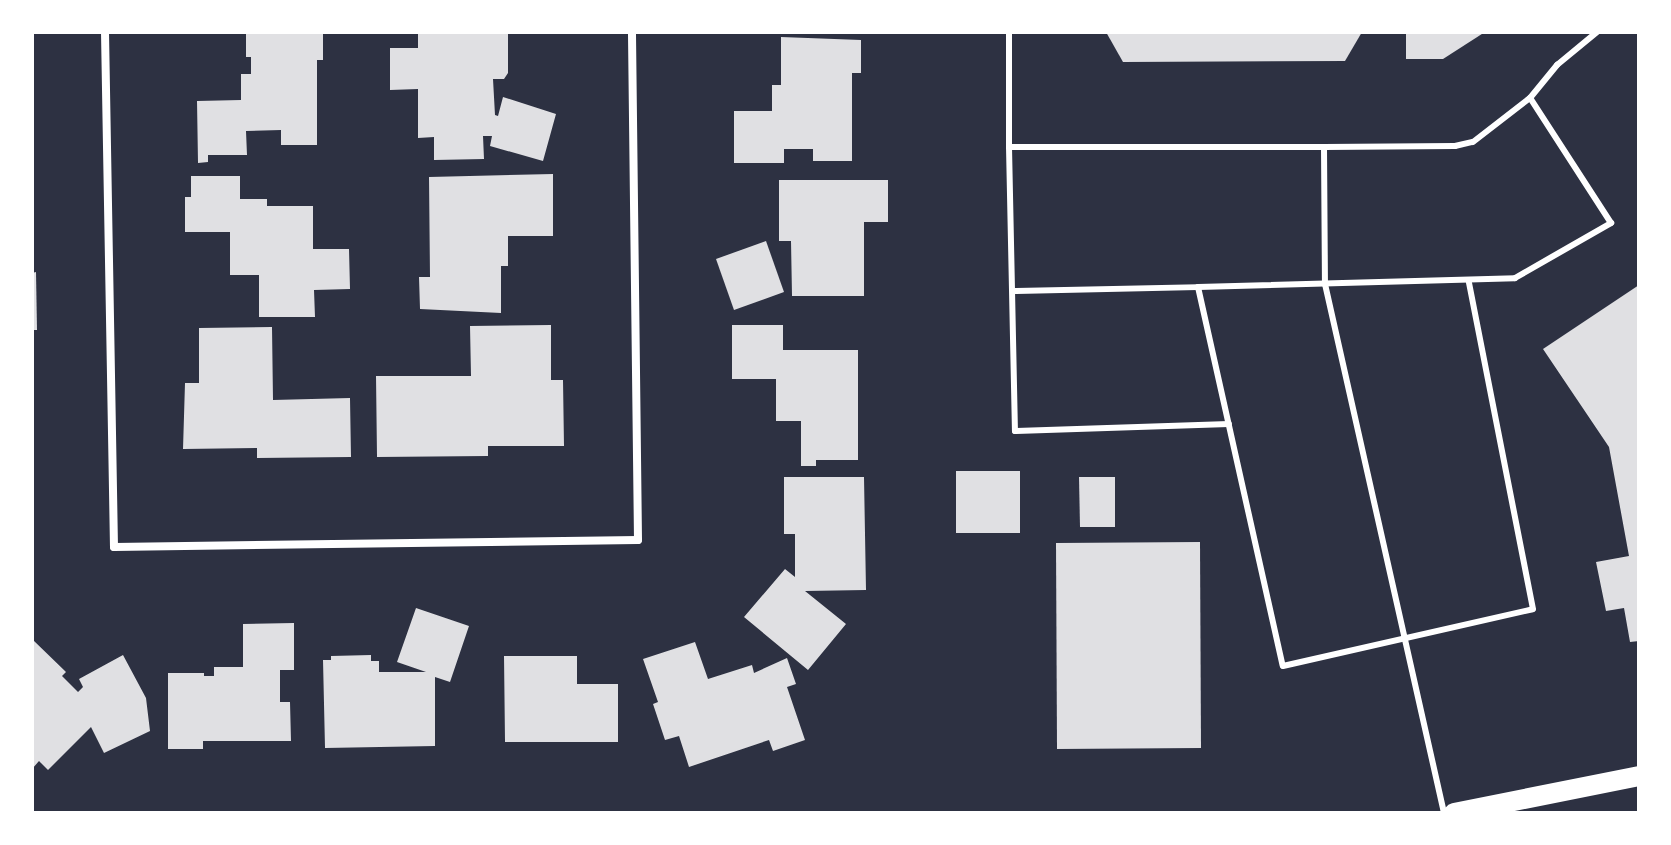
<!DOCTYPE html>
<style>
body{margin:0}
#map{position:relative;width:1671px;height:845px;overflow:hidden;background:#2d3142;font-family:Montserrat,sans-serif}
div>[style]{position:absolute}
.building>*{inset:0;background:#e0e0e3}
.service>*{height:6px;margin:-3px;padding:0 3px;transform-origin:3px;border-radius:3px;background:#fff}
.minor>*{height:8px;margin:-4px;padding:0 4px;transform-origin:4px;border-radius:4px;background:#fff}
.primary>*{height:20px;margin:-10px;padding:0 10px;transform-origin:10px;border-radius:10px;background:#fff}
span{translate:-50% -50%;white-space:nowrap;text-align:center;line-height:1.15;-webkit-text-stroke:7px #fff;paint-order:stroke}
.frame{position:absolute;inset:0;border:34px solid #fff;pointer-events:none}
</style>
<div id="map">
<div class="building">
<i style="clip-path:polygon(246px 32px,323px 32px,323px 60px,317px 60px,317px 145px,281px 145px,281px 130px,246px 131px,247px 155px,208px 155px,208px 162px,198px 163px,197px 101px,241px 100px,241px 74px,251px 74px,251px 57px,246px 57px)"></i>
<i style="clip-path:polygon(418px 32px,508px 32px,508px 73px,504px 79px,493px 79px,495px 115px,498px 116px,503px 97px,556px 114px,543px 161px,490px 146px,492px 136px,483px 136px,484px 159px,434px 160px,434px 137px,418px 138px,418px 89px,390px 90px,390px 48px,418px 48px)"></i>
<i style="clip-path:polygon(1106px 32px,1362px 32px,1345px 61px,1123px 62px)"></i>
<i style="clip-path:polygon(1406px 32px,1485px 32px,1443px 59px,1406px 59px)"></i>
<i style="clip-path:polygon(781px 37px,861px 40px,861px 73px,852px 73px,852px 161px,813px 161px,813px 149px,784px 149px,784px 163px,734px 163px,734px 111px,772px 111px,772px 85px,781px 85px)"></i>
<i style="clip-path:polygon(553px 174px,553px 236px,508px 236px,508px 266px,501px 266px,501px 313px,420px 309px,419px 277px,430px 277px,429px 177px)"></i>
<i style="clip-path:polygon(191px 176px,240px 176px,240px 199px,267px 199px,267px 206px,313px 206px,313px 249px,349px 249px,350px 289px,314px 290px,315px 317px,259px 317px,259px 275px,230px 275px,230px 232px,185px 232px,185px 197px,191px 197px)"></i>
<i style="clip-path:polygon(779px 180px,888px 180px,888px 222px,864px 222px,864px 296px,792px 296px,791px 241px,779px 241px)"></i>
<i style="clip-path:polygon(766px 241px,784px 292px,734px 310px,716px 259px)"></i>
<i style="clip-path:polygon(36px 272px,37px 330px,32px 330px,32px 273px)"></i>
<i style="clip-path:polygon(1639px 285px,1639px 641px,1630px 642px,1624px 608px,1606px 611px,1596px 562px,1629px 556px,1609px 447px,1543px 349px)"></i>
<i style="clip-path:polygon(551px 325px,551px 380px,563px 380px,564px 446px,488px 446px,488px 456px,377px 457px,376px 376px,471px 376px,470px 326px)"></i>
<i style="clip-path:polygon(732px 325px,783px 325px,783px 350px,858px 350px,858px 460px,816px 460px,816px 466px,801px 466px,801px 421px,776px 421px,776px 379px,732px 379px)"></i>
<i style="clip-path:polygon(272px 327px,273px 400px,350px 398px,351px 457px,257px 458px,257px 448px,183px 449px,185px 383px,199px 383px,199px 328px)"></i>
<i style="clip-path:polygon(956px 471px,1020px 471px,1020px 533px,956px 533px)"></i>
<i style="clip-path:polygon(784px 477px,864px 477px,866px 590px,805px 591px,846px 624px,808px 670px,744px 617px,785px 569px,795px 577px,795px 534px,784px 534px)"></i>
<i style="clip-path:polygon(1079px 477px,1115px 477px,1115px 527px,1080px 527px)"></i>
<i style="clip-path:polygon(1200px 542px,1201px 748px,1057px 749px,1056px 543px)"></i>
<i style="clip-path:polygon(416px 608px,469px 626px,450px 682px,435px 677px,435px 746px,325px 748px,323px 660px,331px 660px,331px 656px,371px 655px,371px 661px,379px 661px,379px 672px,426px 672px,397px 662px)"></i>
<i style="clip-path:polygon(294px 623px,294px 670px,280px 670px,280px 702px,290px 702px,291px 741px,203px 741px,203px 749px,168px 749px,168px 673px,204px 673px,204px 676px,214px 676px,214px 667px,243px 667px,243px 624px)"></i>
<i style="clip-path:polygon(32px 639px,66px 672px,62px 676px,78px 692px,83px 687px,79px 679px,123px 655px,146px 698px,150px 731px,104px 753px,91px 727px,48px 770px,39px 761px,32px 769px)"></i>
<i style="clip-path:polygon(695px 642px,708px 679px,752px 665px,754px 673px,787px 658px,796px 684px,787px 687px,805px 740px,773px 751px,769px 740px,689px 767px,679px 736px,665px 740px,653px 704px,658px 702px,643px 659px)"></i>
<i style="clip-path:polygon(504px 656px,577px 656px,577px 684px,618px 684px,618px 742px,505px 742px)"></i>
</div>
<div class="service">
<i style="left:1009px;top:32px;width:115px;rotate:90deg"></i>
<i style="left:1009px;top:147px;width:315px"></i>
<i style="left:1324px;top:147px;width:131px;rotate:-0.4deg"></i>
<i style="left:1455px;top:146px;width:18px;rotate:-13deg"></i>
<i style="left:1473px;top:142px;width:72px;rotate:-37.7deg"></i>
<i style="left:1530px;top:98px;width:43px;rotate:-50.7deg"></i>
<i style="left:1557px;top:65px;width:52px;rotate:-39.5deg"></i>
<i style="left:1009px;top:147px;width:284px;rotate:88.8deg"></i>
<i style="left:1015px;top:431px;width:214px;rotate:-1.9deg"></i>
<i style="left:1324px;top:147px;width:137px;rotate:89.6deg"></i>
<i style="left:1325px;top:284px;width:542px;rotate:77.32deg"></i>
<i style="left:1198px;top:287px;width:317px;rotate:-1.6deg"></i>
<i style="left:1515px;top:278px;width:111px;rotate:-29.8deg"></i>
<i style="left:1611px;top:223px;width:149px;rotate:-122.9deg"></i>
<i style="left:1013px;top:291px;width:185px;rotate:-1.2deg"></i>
<i style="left:1198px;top:287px;width:388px;rotate:77.4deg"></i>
<i style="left:1283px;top:666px;width:256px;rotate:-12.8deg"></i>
<i style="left:1533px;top:609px;width:333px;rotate:-101.1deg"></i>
</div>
<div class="minor">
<i style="left:105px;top:32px;width:515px;rotate:89deg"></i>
<i style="left:114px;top:547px;width:524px;rotate:-0.77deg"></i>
<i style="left:638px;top:540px;width:508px;rotate:-90.68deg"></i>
</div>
<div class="primary">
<i style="left:1454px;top:813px;width:189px;rotate:-11.3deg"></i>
</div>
<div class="frame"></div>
</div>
